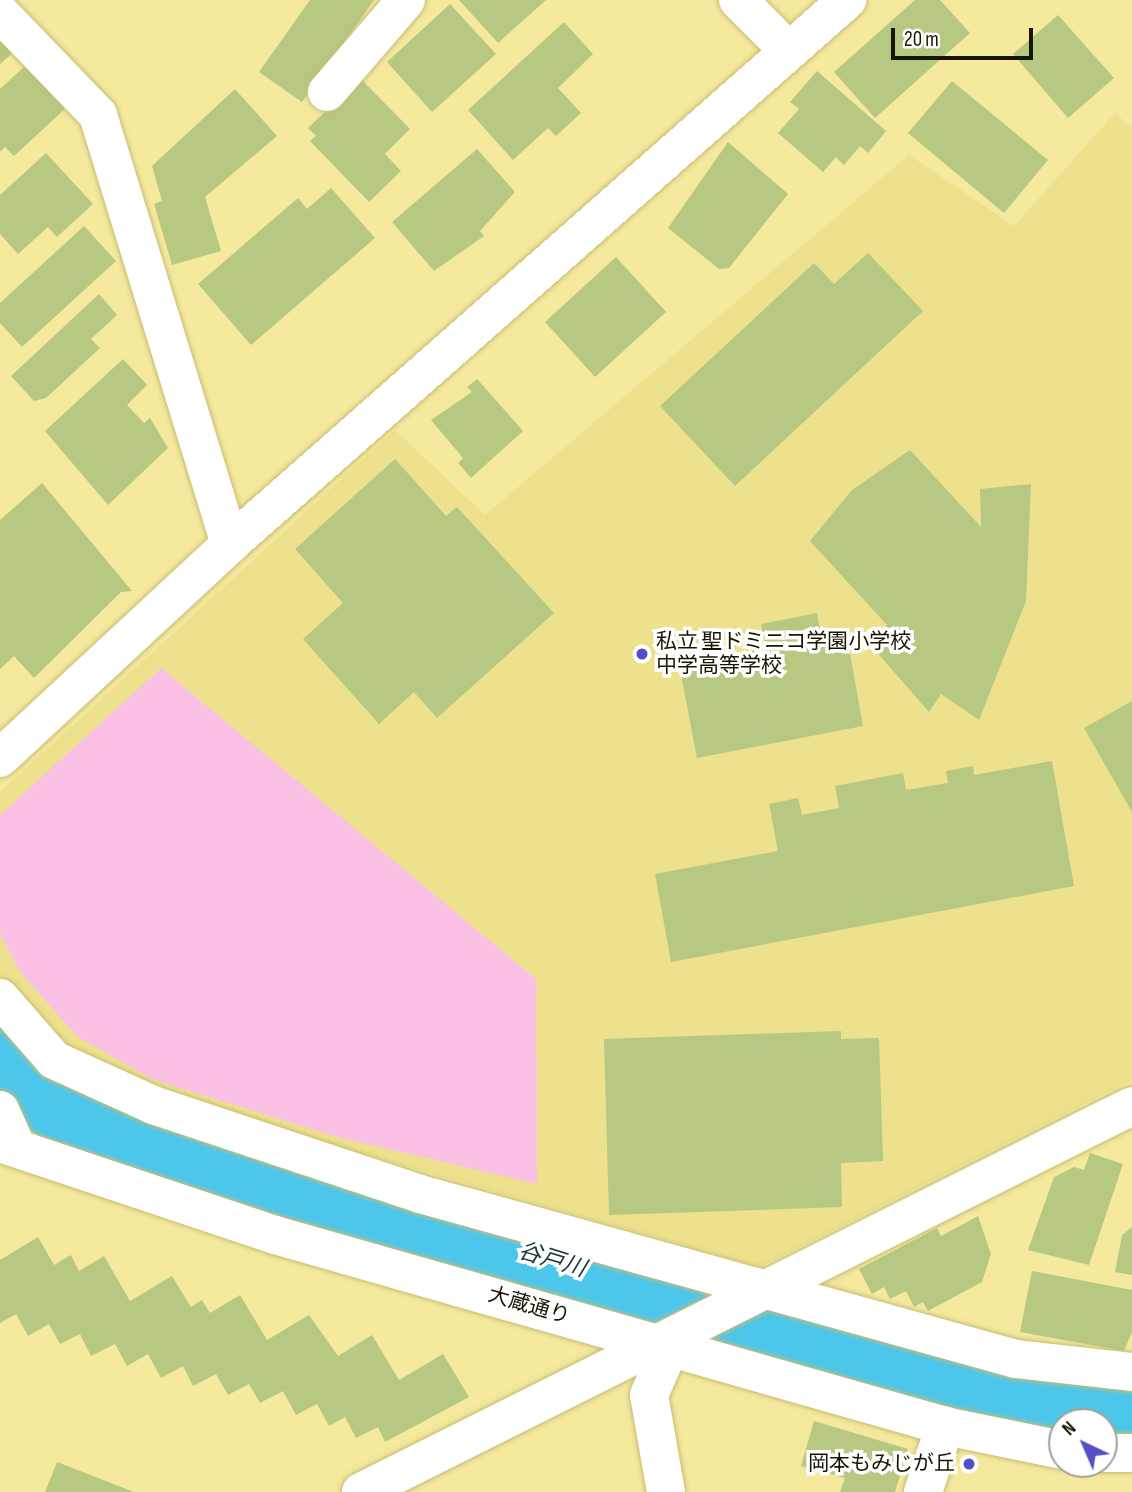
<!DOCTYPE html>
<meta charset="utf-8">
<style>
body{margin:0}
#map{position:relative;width:1132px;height:1492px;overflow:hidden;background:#f5e99e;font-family:"Sofia Sans Condensed","Noto Sans JP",sans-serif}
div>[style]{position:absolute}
.built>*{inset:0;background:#ede18d}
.green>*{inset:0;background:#fac1e5}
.river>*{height:86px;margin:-43px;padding:0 43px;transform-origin:43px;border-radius:43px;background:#4cc7eb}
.building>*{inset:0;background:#b6c882}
.roads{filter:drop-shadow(0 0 2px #c8bc73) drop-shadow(0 0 2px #c8bc73)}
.minor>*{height:38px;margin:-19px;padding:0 19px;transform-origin:19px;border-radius:19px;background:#fff}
.dots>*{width:19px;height:19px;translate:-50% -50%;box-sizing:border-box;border:4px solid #fff;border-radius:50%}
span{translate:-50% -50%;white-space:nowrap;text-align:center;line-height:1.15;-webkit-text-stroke:7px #fff;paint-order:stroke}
.poi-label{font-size:21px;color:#1a1500}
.left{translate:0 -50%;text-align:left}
.right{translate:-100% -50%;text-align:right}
.street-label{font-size:21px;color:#1a1500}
.water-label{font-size:23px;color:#1d373f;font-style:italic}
.north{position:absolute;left:1048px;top:1408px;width:70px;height:70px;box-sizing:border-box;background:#fff;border:2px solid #a3a199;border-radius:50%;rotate:316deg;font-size:19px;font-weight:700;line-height:28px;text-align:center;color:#1a1500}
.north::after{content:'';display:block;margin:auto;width:24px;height:32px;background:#564ec6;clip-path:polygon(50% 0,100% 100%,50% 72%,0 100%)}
.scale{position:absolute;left:891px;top:28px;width:142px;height:32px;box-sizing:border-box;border:4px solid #1a1500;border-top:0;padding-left:9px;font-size:21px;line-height:24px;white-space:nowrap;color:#1a1500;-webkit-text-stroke:5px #fff;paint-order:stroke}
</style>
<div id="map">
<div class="built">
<i style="clip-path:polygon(1115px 113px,1132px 128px,1132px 1080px,761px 1267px,152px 1094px,65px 1051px,27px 1012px,0 975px,0 792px,395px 430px,485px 515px,909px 155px,1014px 226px)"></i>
</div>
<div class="green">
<i style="clip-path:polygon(161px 668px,536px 979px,537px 1184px,333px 1136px,152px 1079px,78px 1037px,20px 972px,0 934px,0 815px)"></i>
</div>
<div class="river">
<i style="left:0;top:1050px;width:17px;rotate:62deg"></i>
<i style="left:8px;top:1065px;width:108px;rotate:32.5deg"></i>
<i style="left:99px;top:1123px;width:529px;rotate:16.82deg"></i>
<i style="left:605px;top:1276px;width:423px;rotate:15.5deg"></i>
<i style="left:1013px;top:1389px;width:120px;rotate:8.1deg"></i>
</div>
<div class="building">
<i style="clip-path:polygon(310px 0,374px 0,302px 102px,259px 72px)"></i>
<i style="clip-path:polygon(459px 0,546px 0,498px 43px)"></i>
<i style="clip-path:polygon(915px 0,940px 0,970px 33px,875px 118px,834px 72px)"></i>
<i style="clip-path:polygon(450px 4px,496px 54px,432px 112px,387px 62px)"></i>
<i style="clip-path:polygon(1058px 15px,1114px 78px,1068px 118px,1013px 54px)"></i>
<i style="clip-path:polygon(564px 22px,593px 54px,558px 88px,581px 113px,556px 136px,548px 128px,513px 160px,468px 110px)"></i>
<i style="clip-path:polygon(0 36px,14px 52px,0 64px)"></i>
<i style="clip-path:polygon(26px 65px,67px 107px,14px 156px,5px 147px,0 152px,0 89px)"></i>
<i style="clip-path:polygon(817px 71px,886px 131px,868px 153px,860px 146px,844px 165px,836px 157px,823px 172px,778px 133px,799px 109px,790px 102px)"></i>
<i style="clip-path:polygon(360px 78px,410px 129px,385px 154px,401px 171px,369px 202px,310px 141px,316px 136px,308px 128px)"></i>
<i style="clip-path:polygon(952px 81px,1048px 160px,1004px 213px,908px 133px)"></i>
<i style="clip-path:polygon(235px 89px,277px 136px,205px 197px,221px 251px,172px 265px,154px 204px,162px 201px,152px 166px)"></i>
<i style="clip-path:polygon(728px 142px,788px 194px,729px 268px,719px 269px,668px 228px)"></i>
<i style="clip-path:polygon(477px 149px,515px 192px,480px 231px,484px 236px,434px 271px,392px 222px)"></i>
<i style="clip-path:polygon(46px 153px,93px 204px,57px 237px,48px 227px,18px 254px,0 234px,0 195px)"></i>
<i style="clip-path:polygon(331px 188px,375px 238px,251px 345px,198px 284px,298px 198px,307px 209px)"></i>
<i style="clip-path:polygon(84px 226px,116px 261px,22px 347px,0 323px,0 303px)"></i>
<i style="clip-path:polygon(868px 253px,923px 311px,735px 486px,660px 406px,814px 263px,834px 284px)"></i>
<i style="clip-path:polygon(616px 257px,666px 312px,595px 377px,545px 322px)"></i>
<i style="clip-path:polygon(99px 294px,117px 315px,91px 339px,100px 348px,46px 398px,34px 401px,11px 376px)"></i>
<i style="clip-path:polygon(123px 359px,147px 385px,127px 405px,144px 423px,150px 418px,168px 448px,108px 505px,45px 431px)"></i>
<i style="clip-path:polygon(477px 379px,523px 431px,471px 478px,458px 463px,463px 458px,431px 420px,472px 392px,467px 387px)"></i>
<i style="clip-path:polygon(910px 450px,981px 527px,980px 489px,1031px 484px,1026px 601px,979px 720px,941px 694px,929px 712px,868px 642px,887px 625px,810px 541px,852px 490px)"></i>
<i style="clip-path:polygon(395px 459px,446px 516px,457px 507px,554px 613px,437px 718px,414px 692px,379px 724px,303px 639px,343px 603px,295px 549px)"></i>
<i style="clip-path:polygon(42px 483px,132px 591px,121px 592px,34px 678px,14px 656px,0 669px,0 520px)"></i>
<i style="clip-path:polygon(817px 613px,821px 636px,846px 631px,863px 726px,697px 758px,679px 664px,766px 648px,761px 624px)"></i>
<i style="clip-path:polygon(1132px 701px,1132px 812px,1084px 728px)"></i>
<i style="clip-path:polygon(1052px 761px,1074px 886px,671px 962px,655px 874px,778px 851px,769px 804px,798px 798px,802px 815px,839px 808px,835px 786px,903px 773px,906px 790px,948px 783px,946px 771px,973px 766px,974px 775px)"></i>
<i style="clip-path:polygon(841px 1031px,841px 1039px,879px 1038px,883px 1161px,841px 1163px,842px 1207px,609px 1215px,604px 1039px)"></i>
<i style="clip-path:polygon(1090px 1153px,1123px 1164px,1089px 1265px,1028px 1250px,1054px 1177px,1074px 1167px,1084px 1170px)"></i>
<i style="clip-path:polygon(978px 1216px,991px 1254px,982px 1282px,928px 1311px,923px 1302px,914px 1307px,906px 1291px,890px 1299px,884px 1287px,872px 1294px,859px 1269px,937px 1228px,941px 1236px)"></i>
<i style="clip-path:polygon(1132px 1227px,1132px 1275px,1115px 1272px,1122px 1235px)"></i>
<i style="clip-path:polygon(38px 1237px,54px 1265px,71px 1255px,79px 1271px,104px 1256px,130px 1301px,172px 1276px,191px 1307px,202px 1300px,210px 1313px,240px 1295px,267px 1340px,309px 1315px,338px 1356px,372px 1335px,399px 1380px,443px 1354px,469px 1397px,385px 1442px,378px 1427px,356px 1438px,345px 1417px,329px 1426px,317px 1404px,296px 1415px,283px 1391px,260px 1403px,249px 1384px,228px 1395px,216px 1374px,193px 1386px,183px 1366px,161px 1378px,148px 1354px,127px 1366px,115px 1344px,91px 1356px,80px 1334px,60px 1344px,49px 1324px,28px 1336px,16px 1314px,0 1323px,0 1260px)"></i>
<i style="clip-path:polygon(1032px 1271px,1132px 1290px,1132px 1332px,1124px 1351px,1020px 1332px)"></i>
<i style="clip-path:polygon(814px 1421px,908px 1449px,895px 1492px,840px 1492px,845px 1478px,801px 1466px)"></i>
<i style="clip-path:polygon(57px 1462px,134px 1492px,45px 1492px)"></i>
</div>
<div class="roads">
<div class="minor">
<i style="left:738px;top:0;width:72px;rotate:45deg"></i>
<i style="left:0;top:13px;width:141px;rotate:46.1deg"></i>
<i style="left:98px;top:115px;width:449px;rotate:72.9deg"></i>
<i style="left:327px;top:92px;width:121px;rotate:-49.3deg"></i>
<i style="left:0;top:758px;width:314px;rotate:-42.9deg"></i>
<i style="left:230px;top:544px;width:823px;rotate:-41.4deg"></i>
<i style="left:0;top:998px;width:82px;rotate:48.9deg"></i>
<i style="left:54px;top:1060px;width:109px;rotate:24.4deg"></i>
<i style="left:153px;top:1105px;width:281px;rotate:18.4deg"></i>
<i style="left:420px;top:1194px;width:618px;rotate:15.47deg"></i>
<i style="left:1016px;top:1359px;width:117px;rotate:6.4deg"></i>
<i style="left:0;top:1110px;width:42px;rotate:65.9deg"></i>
<i style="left:0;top:1143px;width:290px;rotate:18.5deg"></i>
<i style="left:275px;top:1235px;width:697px;rotate:15.91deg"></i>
<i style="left:945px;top:1426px;width:119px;rotate:11.6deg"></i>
<i style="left:1104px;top:1453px;width:28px"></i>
<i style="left:361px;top:1492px;width:862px;rotate:-26.59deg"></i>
<i style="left:666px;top:1492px;width:98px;rotate:-99.9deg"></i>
<i style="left:649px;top:1395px;width:55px;rotate:-66.3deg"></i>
<i style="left:923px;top:1492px;width:70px;rotate:-71.6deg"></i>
</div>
</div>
<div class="dots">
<i style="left:642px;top:654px;background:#564ec6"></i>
<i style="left:969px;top:1464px;background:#564ec6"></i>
</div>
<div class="poi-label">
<span class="left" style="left:656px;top:654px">私立 聖ドミニコ学園小学校<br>中学高等学校</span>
<span class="right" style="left:955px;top:1464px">岡本もみじが丘</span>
</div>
<div class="street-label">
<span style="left:529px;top:1306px;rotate:16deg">大蔵通り</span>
</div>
<div class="water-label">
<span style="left:552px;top:1260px;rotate:17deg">谷戸川</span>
</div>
<div class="north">N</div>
<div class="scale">20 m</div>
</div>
